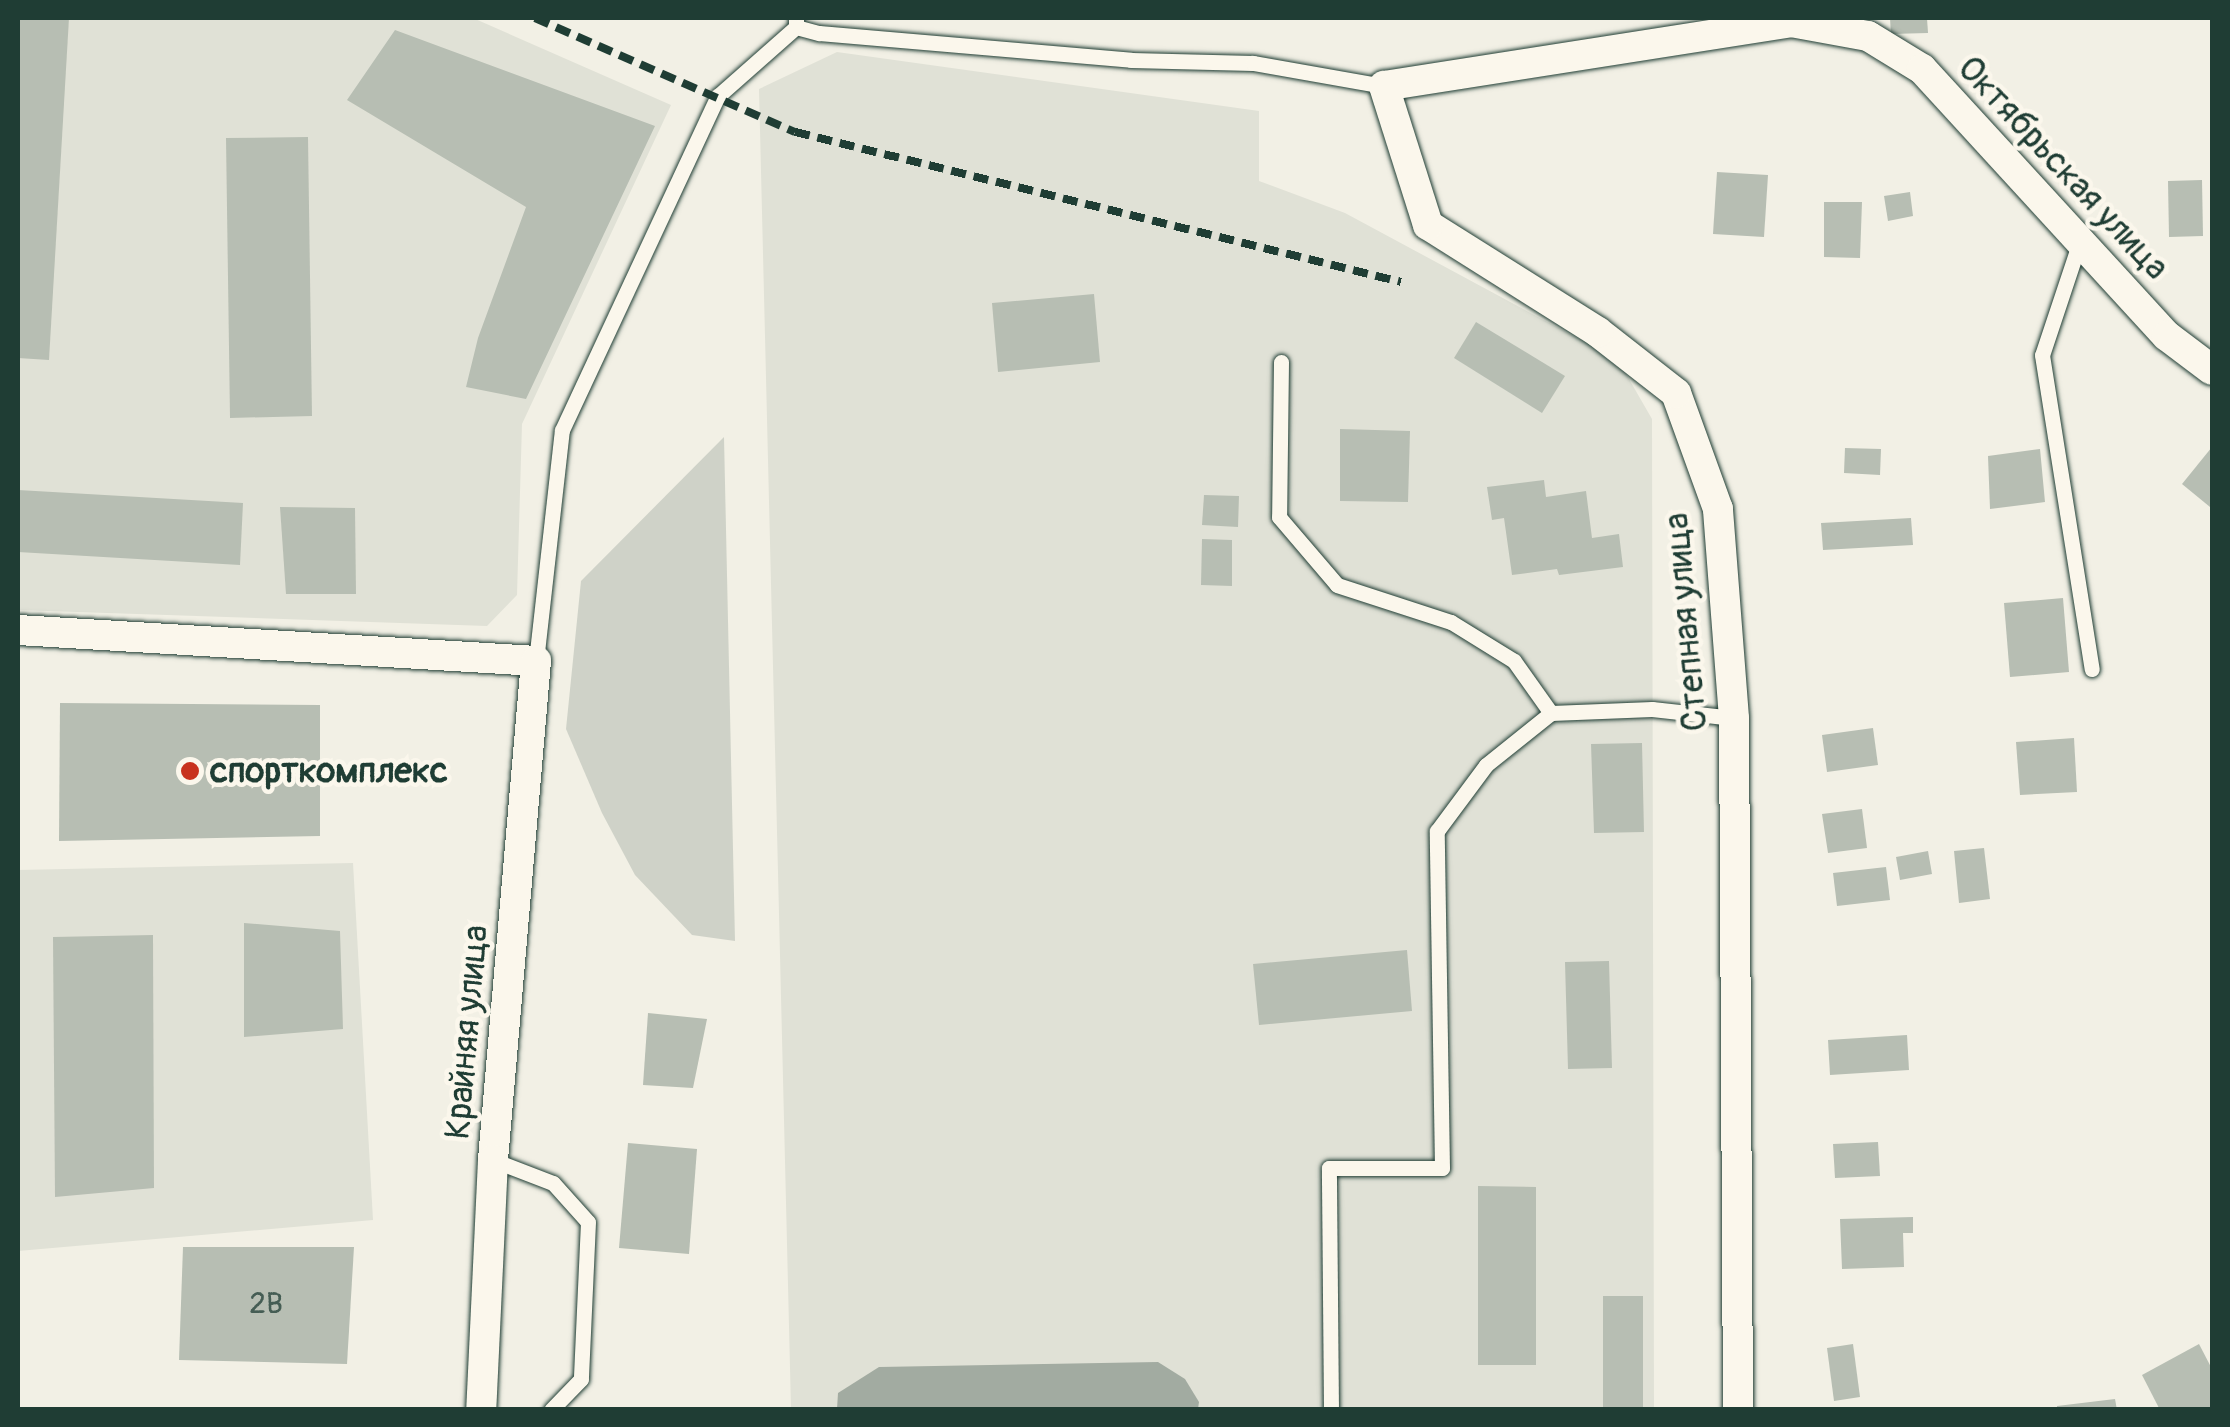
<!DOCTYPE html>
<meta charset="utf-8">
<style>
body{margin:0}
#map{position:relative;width:2230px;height:1427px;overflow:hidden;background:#f2f0e5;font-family:Pangolin,sans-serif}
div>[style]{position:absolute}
.built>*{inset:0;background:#e0e1d6}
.green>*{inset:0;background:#cfd2c8}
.water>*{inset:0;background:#a2aba1}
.building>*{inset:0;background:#b7beb3}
.roads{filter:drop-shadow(0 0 2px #1f3d34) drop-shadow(0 0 2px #1f3d34)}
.lane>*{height:15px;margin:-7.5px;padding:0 7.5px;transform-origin:7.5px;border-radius:7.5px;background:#fbf7ec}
.street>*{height:30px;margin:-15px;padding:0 15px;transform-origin:15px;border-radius:15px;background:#fbf7ec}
.rail>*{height:8px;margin-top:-4px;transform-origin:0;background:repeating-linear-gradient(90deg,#1f3d34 0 15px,transparent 0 23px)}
.dots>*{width:28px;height:28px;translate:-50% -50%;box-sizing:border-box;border:5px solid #fbf7ec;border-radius:50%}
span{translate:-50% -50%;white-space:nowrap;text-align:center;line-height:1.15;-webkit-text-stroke:9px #fbf7ec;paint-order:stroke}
.number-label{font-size:30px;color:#455d54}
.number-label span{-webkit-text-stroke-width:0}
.street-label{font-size:35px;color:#1f3d34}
.poi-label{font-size:35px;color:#1f3d34;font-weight:700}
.left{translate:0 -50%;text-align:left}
.frame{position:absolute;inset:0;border:20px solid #1f3d34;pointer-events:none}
</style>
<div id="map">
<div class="built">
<i style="clip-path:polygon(18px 18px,473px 18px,671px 105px,522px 424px,517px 595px,487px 626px,18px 610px)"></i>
<i style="clip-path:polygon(837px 52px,1259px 111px,1259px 181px,1345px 213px,1618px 360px,1652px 419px,1654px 1409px,791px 1409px,759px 89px)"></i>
<i style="clip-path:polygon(353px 863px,373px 1220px,18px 1251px,18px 870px)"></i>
</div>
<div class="green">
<i style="clip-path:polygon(724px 437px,735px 941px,692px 935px,635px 875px,602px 813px,566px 729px,581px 581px)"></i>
</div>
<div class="water">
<i style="clip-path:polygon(1158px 1362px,1185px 1379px,1199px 1402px,1198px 1409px,837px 1409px,838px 1393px,879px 1367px)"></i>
</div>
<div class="building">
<i style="clip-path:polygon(18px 18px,69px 18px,49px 360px,18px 358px)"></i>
<i style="clip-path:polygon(1890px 18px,1927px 18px,1928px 33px,1891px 34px)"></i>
<i style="clip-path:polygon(395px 30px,655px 126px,526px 399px,466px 387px,478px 338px,526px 207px,347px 100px)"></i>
<i style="clip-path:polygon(308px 137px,312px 416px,230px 418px,226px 138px)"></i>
<i style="clip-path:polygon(1717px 172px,1768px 175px,1764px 237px,1713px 234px)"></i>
<i style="clip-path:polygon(2202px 180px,2203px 236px,2169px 237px,2168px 181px)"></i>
<i style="clip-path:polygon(1910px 192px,1913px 216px,1888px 221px,1884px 196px)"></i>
<i style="clip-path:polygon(1824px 202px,1862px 202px,1860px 258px,1824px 257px)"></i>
<i style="clip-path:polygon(1094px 294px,1100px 362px,998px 372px,992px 303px)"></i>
<i style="clip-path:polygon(1476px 322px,1565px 376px,1542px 413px,1454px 358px)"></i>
<i style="clip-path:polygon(1340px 429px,1410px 431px,1408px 502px,1340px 501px)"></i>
<i style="clip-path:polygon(2212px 447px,2212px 504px,2210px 507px,2182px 484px)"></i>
<i style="clip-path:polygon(1845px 448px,1881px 449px,1880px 475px,1844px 473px)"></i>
<i style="clip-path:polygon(2040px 449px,2045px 502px,1990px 509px,1988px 456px)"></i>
<i style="clip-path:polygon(1544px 480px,1546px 497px,1586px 491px,1592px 538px,1619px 534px,1623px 567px,1559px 575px,1557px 569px,1512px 575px,1504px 518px,1492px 520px,1487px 487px)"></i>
<i style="clip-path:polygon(18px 490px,243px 503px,240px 565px,18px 552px)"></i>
<i style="clip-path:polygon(1204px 495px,1239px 496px,1238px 527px,1202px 525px)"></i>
<i style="clip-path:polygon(280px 507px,355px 508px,356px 594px,286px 594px)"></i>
<i style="clip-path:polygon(1911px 518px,1913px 545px,1823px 550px,1821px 523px)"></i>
<i style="clip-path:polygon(1202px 539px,1232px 540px,1232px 586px,1201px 585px)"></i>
<i style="clip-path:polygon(2063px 598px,2069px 672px,2010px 677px,2004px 603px)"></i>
<i style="clip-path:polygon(60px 703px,320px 705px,320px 836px,59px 841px)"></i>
<i style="clip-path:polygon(1873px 728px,1878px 765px,1827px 772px,1822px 735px)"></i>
<i style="clip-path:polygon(2074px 738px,2077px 792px,2020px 795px,2016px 742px)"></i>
<i style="clip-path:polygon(1642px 743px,1644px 832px,1594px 833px,1591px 744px)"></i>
<i style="clip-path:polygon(1862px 809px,1867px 848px,1828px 853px,1822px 814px)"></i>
<i style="clip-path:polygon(1984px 848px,1990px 899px,1959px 903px,1954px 851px)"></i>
<i style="clip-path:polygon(1928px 851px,1932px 874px,1900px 880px,1896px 857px)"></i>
<i style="clip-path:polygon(1886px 867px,1890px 900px,1837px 906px,1833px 873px)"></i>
<i style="clip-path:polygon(244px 923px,340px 931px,343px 1029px,244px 1037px)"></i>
<i style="clip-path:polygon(153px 935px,154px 1188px,55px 1197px,53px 937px)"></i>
<i style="clip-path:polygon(1407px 950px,1412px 1011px,1259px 1025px,1253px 964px)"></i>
<i style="clip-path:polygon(1609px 961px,1612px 1068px,1568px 1069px,1565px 962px)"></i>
<i style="clip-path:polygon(648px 1013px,707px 1019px,693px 1088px,643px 1085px)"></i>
<i style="clip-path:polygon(1907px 1035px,1909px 1070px,1830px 1075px,1828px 1040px)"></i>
<i style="clip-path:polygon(1878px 1142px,1880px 1176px,1835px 1178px,1833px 1144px)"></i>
<i style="clip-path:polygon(628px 1143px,697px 1149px,689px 1254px,619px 1248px)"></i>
<i style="clip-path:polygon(1478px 1186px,1536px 1187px,1536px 1365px,1478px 1365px)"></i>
<i style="clip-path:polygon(1913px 1217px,1913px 1233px,1903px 1233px,1904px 1267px,1842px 1269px,1840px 1219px)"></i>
<i style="clip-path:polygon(183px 1247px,354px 1247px,347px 1364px,179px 1360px)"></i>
<i style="clip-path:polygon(1603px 1296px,1643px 1296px,1643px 1410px,1603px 1410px)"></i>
<i style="clip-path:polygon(1853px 1344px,1860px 1397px,1834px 1401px,1827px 1348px)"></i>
<i style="clip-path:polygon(2199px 1344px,2212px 1369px,2212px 1410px,2160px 1410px,2142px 1375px)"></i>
<i style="clip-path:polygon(2115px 1399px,2117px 1410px,2057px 1410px,2057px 1406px)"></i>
</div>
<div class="roads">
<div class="lane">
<i style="left:796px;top:18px;width:9px;rotate:90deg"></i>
<i style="left:796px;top:27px;width:24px;rotate:15deg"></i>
<i style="left:819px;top:33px;width:313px;rotate:4.9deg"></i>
<i style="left:1131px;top:60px;width:122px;rotate:1.4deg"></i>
<i style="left:1253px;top:63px;width:133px;rotate:10deg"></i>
<i style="left:2080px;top:241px;width:120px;rotate:108.4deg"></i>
<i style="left:2042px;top:355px;width:318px;rotate:81deg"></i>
<i style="left:1281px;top:362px;width:155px;rotate:90.7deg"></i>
<i style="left:1279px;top:517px;width:89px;rotate:49.5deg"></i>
<i style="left:1337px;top:585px;width:120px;rotate:18deg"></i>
<i style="left:1451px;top:622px;width:74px;rotate:31.8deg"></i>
<i style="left:1514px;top:661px;width:64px;rotate:54.6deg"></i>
<i style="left:536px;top:661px;width:232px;rotate:-83.6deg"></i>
<i style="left:562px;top:430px;width:369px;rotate:-65deg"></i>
<i style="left:718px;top:96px;width:104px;rotate:-41.5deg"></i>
<i style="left:493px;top:1160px;width:64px;rotate:21deg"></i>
<i style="left:553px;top:1183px;width:52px;rotate:48.1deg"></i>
<i style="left:588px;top:1222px;width:157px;rotate:92.6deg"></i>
<i style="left:581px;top:1379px;width:43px;rotate:134.1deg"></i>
<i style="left:1331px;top:1410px;width:242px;rotate:-90.5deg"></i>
<i style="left:1329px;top:1168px;width:113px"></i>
<i style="left:1442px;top:1168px;width:337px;rotate:-90.9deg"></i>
<i style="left:1437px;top:831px;width:82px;rotate:-53.4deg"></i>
<i style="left:1486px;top:765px;width:83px;rotate:-38.7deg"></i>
<i style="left:1551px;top:713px;width:101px;rotate:-2.3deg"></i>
<i style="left:1652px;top:709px;width:82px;rotate:6.3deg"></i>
</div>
<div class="street">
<i style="left:18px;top:630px;width:519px;rotate:3.42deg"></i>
<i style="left:536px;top:661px;width:501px;rotate:94.93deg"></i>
<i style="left:493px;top:1160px;width:250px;rotate:92.7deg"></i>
<i style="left:1738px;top:1410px;width:692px;rotate:-90.33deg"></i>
<i style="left:1734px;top:718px;width:210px;rotate:-94.4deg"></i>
<i style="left:1718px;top:509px;width:123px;rotate:-109.9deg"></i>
<i style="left:1676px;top:393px;width:99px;rotate:-142deg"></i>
<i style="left:1598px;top:332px;width:201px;rotate:-147.8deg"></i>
<i style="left:1428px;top:225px;width:146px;rotate:-107.6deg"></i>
<i style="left:1384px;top:86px;width:412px;rotate:-8.9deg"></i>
<i style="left:1791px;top:22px;width:78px;rotate:10.3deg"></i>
<i style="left:1868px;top:36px;width:63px;rotate:31.4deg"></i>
<i style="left:1922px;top:69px;width:362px;rotate:47.5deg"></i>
<i style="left:2167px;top:336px;width:56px;rotate:37.1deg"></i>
</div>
</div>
<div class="rail">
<i style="left:535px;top:18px;width:284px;rotate:23.7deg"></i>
<i style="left:795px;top:132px;width:624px;rotate:13.9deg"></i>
</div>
<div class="dots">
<i style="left:190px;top:771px;background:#c8321e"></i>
</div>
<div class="number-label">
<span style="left:266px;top:1304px">2В</span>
</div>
<div class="street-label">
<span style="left:2063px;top:168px;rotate:47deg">Октябрьская улица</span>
<span style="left:1686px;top:622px;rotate:-95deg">Степная улица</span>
<span style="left:467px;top:1032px;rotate:-85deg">Крайняя улица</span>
</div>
<div class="poi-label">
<span class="left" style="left:210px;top:771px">спорткомплекс</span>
</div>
<div class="frame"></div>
</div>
